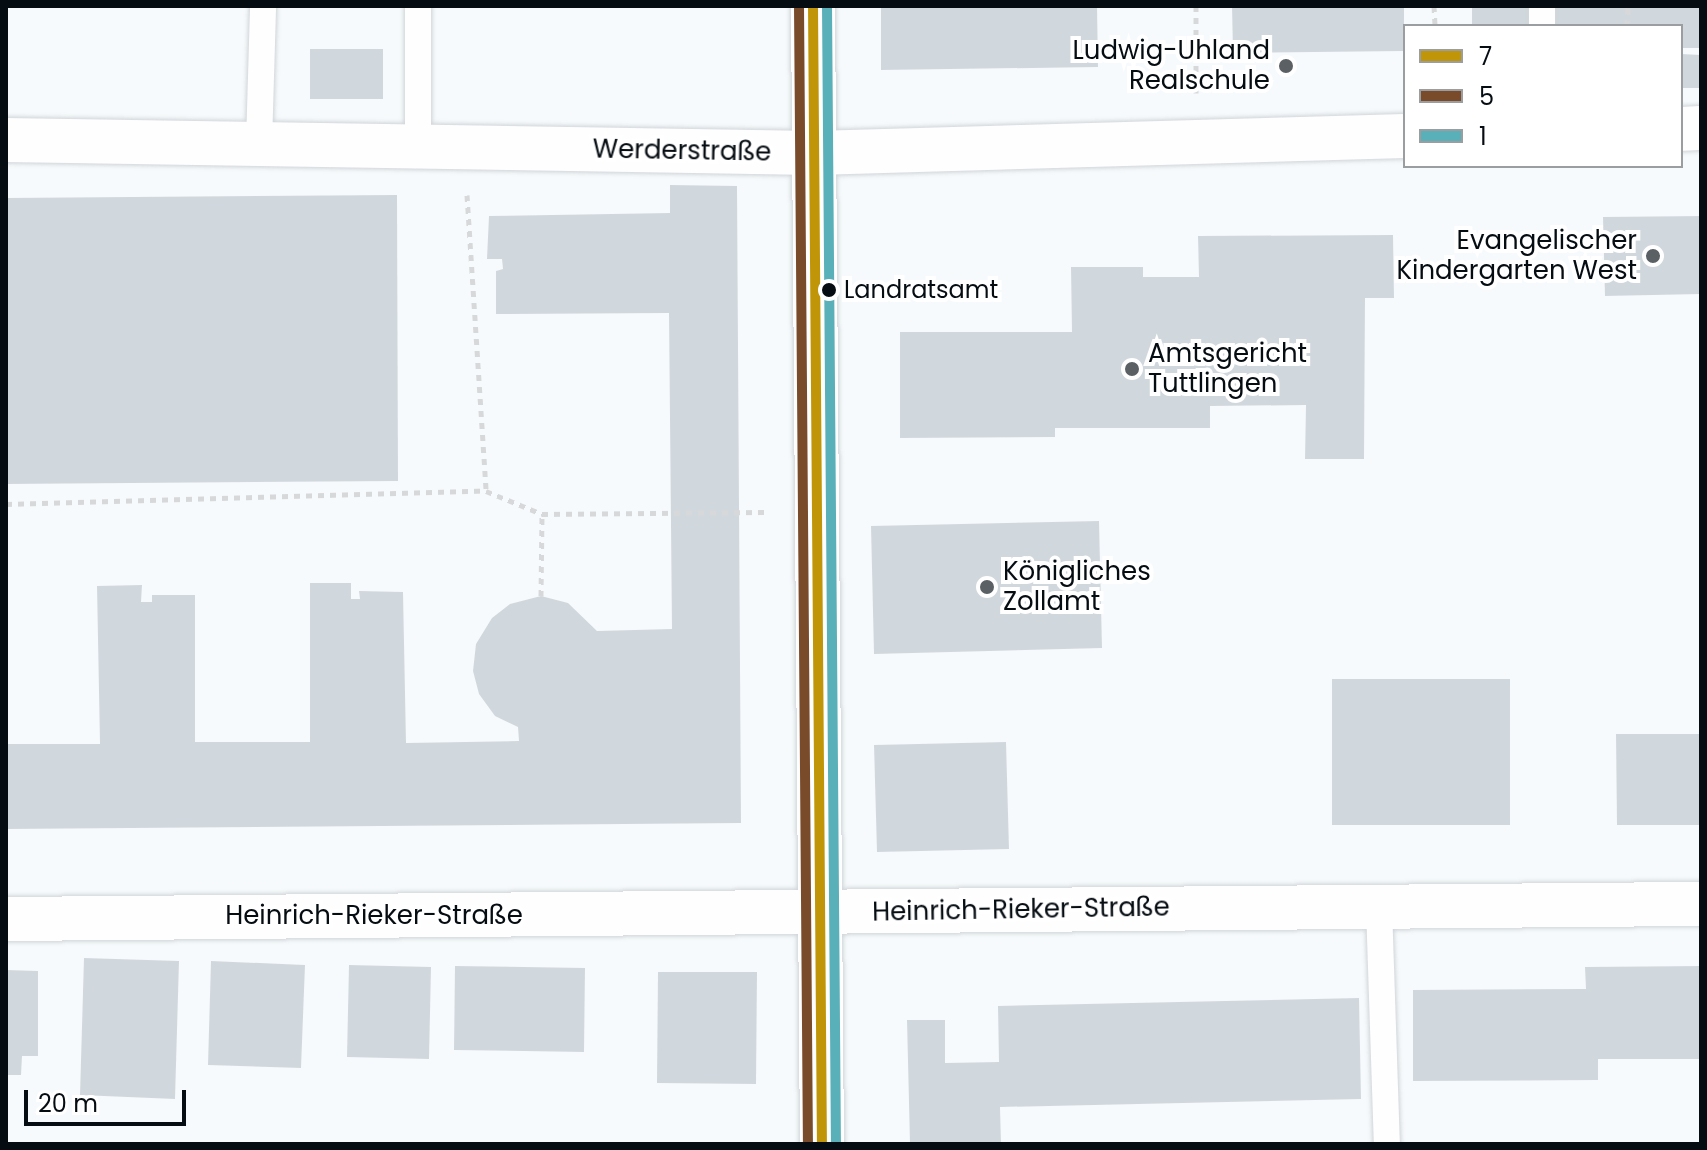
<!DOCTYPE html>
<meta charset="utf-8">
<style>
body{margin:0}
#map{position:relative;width:1707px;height:1150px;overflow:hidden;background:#f7fafc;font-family:Poppins,sans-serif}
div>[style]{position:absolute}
.building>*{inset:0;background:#d1d8dd}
.path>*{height:5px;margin-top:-2.5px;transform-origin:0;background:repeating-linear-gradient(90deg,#d7d8d9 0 6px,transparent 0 12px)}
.roads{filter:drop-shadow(0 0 2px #d0d5d9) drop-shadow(0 0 2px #d0d5d9)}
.service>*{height:26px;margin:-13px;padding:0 13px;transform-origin:13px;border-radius:13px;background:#fefeff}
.minor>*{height:44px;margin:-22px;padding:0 22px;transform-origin:22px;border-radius:22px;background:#fefeff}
.bus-1>*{height:10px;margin:-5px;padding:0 5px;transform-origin:5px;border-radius:5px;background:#c09608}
.bus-2>*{height:10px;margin:-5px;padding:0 5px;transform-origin:5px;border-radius:5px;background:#7a4b2a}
.bus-3>*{height:10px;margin:-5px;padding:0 5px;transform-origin:5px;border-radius:5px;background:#5ab0b8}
.dots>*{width:22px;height:22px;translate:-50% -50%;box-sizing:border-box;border:4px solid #fff;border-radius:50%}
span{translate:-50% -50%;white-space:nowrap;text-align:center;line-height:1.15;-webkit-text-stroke:8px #fff;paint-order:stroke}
.bus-label{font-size:24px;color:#060d12}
.left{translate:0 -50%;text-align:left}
.poi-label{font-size:26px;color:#060d12}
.right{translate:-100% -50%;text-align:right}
.street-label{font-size:26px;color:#060d12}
.frame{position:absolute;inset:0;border:8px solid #060d12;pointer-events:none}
.legend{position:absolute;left:1403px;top:24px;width:280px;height:144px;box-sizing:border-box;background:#fff;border:2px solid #9b9ea0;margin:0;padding:10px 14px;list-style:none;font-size:24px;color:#060d12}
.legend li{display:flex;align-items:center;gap:16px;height:40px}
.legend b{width:40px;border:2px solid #9b9ea0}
.scale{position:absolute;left:24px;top:1090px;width:162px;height:36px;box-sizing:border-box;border:4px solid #060d12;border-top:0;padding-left:10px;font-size:24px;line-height:28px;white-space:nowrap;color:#060d12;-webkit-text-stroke:6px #fff;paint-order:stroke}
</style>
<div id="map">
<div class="building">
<i style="clip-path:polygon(881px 6px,1097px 6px,1098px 67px,881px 70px)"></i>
<i style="clip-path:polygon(1232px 6px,1404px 6px,1404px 51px,1233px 53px)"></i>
<i style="clip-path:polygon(1472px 6px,1701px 6px,1701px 48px,1681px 48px,1681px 26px,1472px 26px)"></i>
<i style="clip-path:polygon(310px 49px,383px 49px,383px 99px,310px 99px)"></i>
<i style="clip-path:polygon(1681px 54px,1701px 55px,1701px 88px,1681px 88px)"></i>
<i style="clip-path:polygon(670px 185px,737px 186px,741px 823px,6px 829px,6px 744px,100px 744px,97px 586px,142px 585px,141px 602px,152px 602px,152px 595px,195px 595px,195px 742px,310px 742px,310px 583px,351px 583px,351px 599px,360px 599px,359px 591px,403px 592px,406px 743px,519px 741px,518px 727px,495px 716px,479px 694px,473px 671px,476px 644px,492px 618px,510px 604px,541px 596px,568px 603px,597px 631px,672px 629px,669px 313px,496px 314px,496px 271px,503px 269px,502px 259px,487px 259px,489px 216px,670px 213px)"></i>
<i style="clip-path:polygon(397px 195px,398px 481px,6px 484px,6px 198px)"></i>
<i style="clip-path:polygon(1701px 216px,1701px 294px,1605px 296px,1603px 217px)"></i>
<i style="clip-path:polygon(1393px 235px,1394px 298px,1365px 298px,1364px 459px,1305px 459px,1306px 405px,1210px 406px,1210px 428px,1055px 428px,1055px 437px,900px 438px,900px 332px,1072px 332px,1071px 267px,1143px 267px,1143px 277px,1199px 277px,1198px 236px)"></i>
<i style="clip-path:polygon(1099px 521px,1102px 648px,874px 654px,871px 526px)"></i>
<i style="clip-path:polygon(1332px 679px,1510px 679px,1510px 825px,1332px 825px)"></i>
<i style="clip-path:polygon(1616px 734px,1701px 734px,1701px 825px,1617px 825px)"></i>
<i style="clip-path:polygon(1006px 742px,1009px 849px,877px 852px,874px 745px)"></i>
<i style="clip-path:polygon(84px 958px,179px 961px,175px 1099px,80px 1095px)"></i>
<i style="clip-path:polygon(211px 961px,305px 965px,301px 1068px,208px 1065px)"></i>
<i style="clip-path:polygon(349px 965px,431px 967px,429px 1059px,347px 1057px)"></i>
<i style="clip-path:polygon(455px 966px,585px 968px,584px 1052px,454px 1050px)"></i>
<i style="clip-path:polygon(1701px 966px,1701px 1059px,1598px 1059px,1598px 1080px,1413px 1081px,1413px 990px,1586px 989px,1585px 967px)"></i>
<i style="clip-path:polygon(6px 970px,38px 971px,38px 1056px,22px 1056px,21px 1075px,6px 1075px)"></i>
<i style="clip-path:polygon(658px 972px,757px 972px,756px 1084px,657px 1083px)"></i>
<i style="clip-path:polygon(1359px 998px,1361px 1099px,1000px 1107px,1001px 1144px,910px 1144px,907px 1020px,945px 1020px,945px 1063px,999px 1062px,998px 1006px)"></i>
</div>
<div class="path">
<i style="left:1196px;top:6px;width:87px;rotate:90deg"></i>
<i style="left:1434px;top:6px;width:20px;rotate:87deg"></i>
<i style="left:1627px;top:26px;width:20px;rotate:-87deg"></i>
<i style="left:467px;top:195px;width:297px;rotate:86.3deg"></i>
<i style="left:486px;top:491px;width:61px;rotate:22.3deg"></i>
<i style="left:542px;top:514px;width:222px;rotate:-0.5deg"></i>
<i style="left:6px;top:504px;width:480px;rotate:-1.6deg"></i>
<i style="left:541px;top:596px;width:82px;rotate:-89.3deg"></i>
</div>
<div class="roads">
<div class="service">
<i style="left:418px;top:6px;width:141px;rotate:90deg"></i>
<i style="left:1542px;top:26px;width:20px;rotate:-90deg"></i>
<i style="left:259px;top:144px;width:138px;rotate:-88.3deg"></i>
<i style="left:1379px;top:907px;width:237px;rotate:88.1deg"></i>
</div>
<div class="minor">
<i style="left:813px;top:6px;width:1138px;rotate:89.55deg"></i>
<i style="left:1681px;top:129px;width:20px;rotate:-3deg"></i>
<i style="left:6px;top:140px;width:809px;rotate:0.92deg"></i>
<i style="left:815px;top:153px;width:590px;rotate:-1.65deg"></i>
<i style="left:6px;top:919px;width:1695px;rotate:-0.51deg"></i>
</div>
</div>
<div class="bus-1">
<i style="left:813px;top:6px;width:1138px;rotate:89.55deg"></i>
</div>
<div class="bus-2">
<i style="left:799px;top:6px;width:1138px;rotate:89.55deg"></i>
</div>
<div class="bus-3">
<i style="left:827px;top:6px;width:1138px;rotate:89.55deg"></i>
</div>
<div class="dots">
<i style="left:1286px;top:66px;background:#5a6064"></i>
<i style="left:1653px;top:256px;background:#5a6064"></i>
<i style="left:829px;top:290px;background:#060d12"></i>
<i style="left:1132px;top:369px;background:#5a6064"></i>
<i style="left:987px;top:587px;background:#5a6064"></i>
</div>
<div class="bus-label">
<span class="left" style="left:844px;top:290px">Landratsamt</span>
</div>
<div class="poi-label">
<span class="right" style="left:1270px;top:66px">Ludwig-Uhland<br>Realschule</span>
<span class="right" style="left:1637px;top:256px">Evangelischer<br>Kindergarten West</span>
<span class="left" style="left:1148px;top:369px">Amtsgericht<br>Tuttlingen</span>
<span class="left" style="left:1003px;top:587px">Königliches<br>Zollamt</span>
</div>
<div class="street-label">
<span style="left:682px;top:151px;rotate:1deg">Werderstraße</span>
<span style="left:1021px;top:910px;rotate:-1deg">Heinrich-Rieker-Straße</span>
<span style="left:374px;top:916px">Heinrich-Rieker-Straße</span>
</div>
<div class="frame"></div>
<ul class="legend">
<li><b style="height:10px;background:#c09608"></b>7</li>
<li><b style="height:10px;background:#7a4b2a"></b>5</li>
<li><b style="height:10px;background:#5ab0b8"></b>1</li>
</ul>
<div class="scale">20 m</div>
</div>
